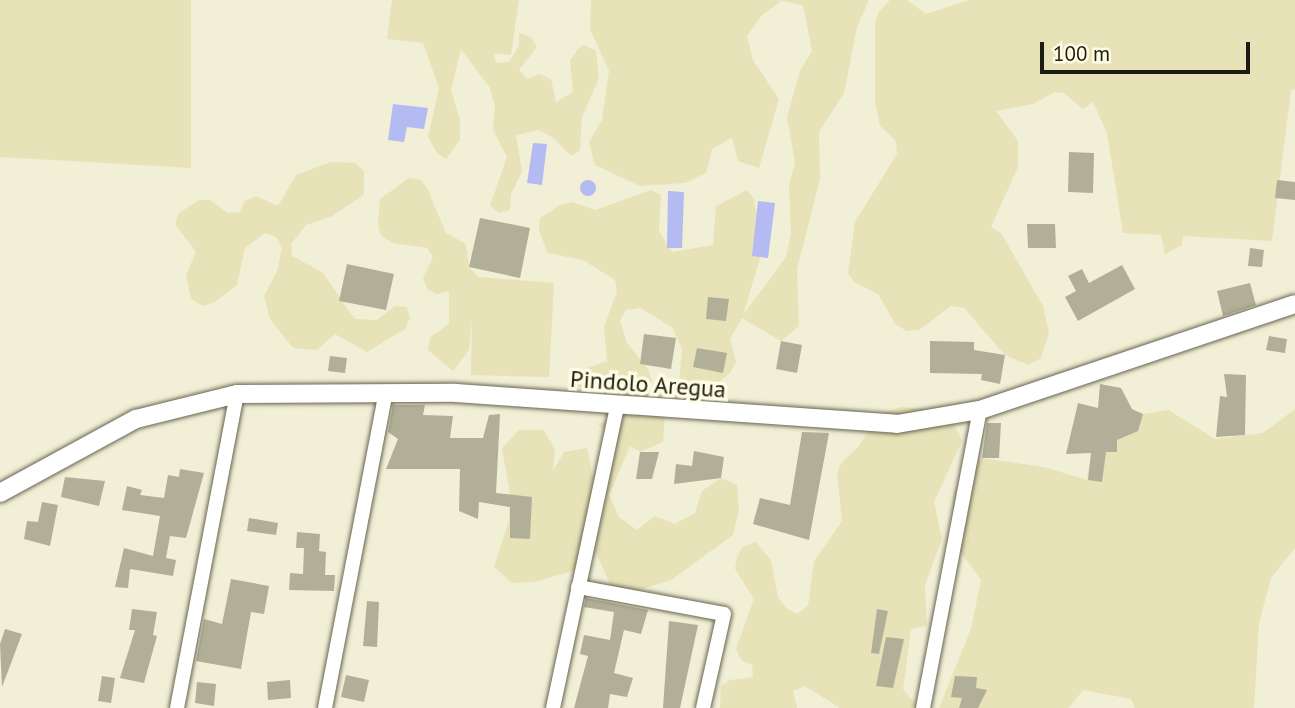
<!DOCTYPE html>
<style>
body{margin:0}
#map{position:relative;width:1295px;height:708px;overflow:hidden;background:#f2efd7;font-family:"PT Sans",sans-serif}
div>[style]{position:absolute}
.green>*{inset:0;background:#e7e2b8}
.water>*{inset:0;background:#b4baf2}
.round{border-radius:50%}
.building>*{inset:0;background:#b2af99}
.roads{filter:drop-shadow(0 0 2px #676450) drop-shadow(0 0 2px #676450)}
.minor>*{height:14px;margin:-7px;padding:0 7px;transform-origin:7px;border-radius:7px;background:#fff}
.major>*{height:18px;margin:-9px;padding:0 9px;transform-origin:9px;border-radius:9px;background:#fff}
span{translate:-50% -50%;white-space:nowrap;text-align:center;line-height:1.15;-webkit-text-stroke:7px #fffce4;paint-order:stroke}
.street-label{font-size:24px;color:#1d1c13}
.scale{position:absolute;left:1040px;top:42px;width:210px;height:32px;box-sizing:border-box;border:4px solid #1d1c13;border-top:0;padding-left:9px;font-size:21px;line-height:24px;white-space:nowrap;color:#1d1c13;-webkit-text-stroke:5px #fffce4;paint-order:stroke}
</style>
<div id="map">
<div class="green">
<i style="clip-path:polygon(0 0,191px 0,191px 168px,0 157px)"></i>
<i style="clip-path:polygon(392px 0,519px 0,511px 55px,494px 53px,494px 57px,497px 63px,509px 62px,519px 46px,519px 33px,531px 37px,537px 47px,519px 70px,527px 79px,539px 74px,551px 79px,556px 102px,573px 92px,570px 60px,579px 48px,584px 45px,596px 51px,599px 78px,582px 117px,580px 150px,571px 156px,554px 138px,538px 130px,516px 135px,522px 172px,511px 194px,510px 210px,499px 213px,490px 206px,507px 157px,493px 130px,495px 106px,490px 88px,461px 49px,451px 90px,460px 120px,460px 140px,446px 159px,437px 153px,428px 137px,439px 88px,423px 43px,387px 39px)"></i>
<i style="clip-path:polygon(evenodd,591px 0,869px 0,857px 27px,844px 93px,819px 132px,820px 179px,797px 269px,799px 326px,781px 341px,742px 318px,730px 339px,736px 362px,730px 373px,702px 396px,689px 399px,678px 394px,665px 414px,663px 442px,640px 452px,630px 446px,609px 495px,619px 517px,637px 530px,655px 516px,675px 524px,695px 513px,702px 491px,721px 478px,737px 485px,739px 510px,733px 535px,671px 580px,616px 597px,596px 553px,579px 569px,535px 582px,512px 583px,494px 567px,509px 520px,510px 494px,502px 448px,519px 430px,544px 430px,555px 450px,553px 471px,564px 452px,587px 448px,593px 478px,613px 443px,598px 424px,620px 416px,625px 399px,567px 384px,587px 368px,607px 361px,604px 326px,617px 292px,615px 280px,583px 260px,548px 253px,539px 231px,540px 218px,560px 205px,572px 202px,595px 210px,651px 190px,661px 195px,659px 231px,672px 252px,713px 245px,716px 206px,747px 190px,754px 199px,763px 248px,743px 315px,786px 257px,791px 234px,789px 185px,795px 163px,787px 117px,800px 71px,812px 51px,803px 5px,781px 1px,761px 16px,747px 36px,753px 60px,779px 99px,759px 168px,738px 161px,732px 138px,712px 149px,706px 173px,685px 183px,640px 186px,595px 165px,589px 142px,602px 120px,609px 71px,590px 29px,591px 0,640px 308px,672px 327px,682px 349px,678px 394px,653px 402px,648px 393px,652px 381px,648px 369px,627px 343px,620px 321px,626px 310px,640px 308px)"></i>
<i style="clip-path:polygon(890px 0,907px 0,926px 14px,969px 0,1295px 0,1295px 89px,1291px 90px,1272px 241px,1183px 236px,1182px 245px,1165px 254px,1161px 235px,1123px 233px,1107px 133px,1093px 102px,1083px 109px,1064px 93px,1055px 92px,1033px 104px,996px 111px,1018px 141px,1018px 167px,991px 227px,1001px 233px,1043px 306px,1049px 333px,1041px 358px,1028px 365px,1005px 355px,964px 308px,951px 306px,919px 330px,907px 331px,896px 325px,878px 294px,854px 282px,848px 273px,855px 222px,897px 154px,896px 141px,880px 126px,875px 101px,875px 23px,879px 11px)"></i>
<i style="clip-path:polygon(331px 162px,355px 163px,364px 171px,364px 195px,330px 217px,306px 225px,291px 244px,292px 256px,322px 272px,355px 319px,377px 320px,395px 306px,407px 307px,410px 318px,405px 329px,367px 352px,335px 334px,317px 350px,293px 348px,270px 319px,264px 296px,277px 271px,282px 248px,276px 237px,265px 233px,245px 248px,237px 285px,215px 302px,203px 306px,191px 299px,186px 275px,196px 252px,175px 224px,179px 213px,199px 200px,210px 200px,228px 213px,240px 212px,245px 201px,256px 196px,278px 206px,296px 175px)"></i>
<i style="clip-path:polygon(409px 178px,421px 180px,427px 188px,446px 233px,466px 244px,469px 267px,478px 277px,554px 283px,549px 377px,471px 375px,472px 319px,469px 350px,453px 371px,428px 350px,430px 337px,449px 324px,449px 291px,437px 294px,428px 290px,423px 278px,433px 257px,427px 248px,392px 243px,380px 234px,378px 223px,380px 199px)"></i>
<i style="clip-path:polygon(901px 407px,927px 409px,951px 418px,962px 441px,934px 502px,942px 539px,925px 585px,927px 626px,911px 629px,903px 689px,918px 708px,840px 708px,805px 686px,793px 691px,797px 708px,720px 708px,721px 686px,730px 680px,753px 677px,752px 665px,741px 660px,736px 649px,754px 599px,735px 569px,737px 557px,743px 547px,756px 542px,771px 560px,778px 597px,786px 608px,797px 614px,808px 606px,814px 561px,842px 521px,837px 473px,842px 462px,859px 446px,877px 416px)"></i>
<i style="clip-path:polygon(1295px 409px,1295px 548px,1271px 578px,1259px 623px,1254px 708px,1135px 708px,1131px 699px,1083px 690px,1069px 708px,939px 708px,971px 629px,981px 580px,953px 542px,953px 492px,982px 458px,1044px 467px,1087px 480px,1089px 465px,1143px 414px,1168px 410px,1215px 439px,1263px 433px)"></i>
</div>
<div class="water">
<i style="clip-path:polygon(393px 104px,428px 108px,424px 129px,407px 127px,404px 142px,388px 140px)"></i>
<i style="clip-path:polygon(533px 143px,547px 144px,542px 185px,527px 183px)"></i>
<i class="round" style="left:580px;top:180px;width:16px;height:16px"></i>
<i style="clip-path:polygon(668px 191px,684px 192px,682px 248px,667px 248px)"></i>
<i style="clip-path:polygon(758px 201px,775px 203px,768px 258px,752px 256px)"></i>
</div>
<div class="building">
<i style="clip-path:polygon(1069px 152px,1094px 153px,1093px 193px,1068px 192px)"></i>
<i style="clip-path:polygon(1277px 180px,1295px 182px,1295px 200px,1275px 198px)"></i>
<i style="clip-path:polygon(480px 218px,530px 228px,520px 278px,469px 267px)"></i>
<i style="clip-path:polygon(1027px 224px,1055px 224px,1056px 248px,1028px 248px)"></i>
<i style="clip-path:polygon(1250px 248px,1264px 250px,1262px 267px,1248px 266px)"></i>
<i style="clip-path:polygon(347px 264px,394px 274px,386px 310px,339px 301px)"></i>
<i style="clip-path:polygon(1122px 265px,1135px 289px,1078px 321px,1065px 297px,1076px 291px,1068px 276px,1082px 269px,1089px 283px)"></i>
<i style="clip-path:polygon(1250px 283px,1256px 305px,1223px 316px,1217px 291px)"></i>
<i style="clip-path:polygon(708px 297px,729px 299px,726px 321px,706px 319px)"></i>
<i style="clip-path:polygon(644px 334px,676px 338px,671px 369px,640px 364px)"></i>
<i style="clip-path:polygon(1269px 336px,1287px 339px,1285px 353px,1266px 350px)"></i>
<i style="clip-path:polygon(781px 341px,802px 345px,797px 373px,776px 369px)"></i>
<i style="clip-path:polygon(930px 341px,974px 342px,974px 350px,1005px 355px,1000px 384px,981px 380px,982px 374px,930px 373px)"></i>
<i style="clip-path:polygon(697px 348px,727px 353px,723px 373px,693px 367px)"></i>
<i style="clip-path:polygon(330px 356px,347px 358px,345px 373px,328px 371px)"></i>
<i style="clip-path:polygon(1224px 374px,1246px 375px,1245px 435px,1216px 437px,1220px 396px,1227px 397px)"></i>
<i style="clip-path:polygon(1100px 384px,1121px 388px,1132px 409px,1143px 414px,1138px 431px,1117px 440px,1117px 452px,1106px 452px,1102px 482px,1088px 480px,1091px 453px,1066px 454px,1078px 403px,1098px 408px)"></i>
<i style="clip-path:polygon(393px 405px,425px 405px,423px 415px,453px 416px,450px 438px,483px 438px,489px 415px,500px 414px,496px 493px,532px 497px,530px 539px,510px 538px,510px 507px,479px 502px,478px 519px,459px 511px,460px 469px,386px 469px,398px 439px,388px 432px)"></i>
<i style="clip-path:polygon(987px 423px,1001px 423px,999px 458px,982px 458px)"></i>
<i style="clip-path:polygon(802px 432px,829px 433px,809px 540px,753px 524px,760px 498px,790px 505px)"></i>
<i style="clip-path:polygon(694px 451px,724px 457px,721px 478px,674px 484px,676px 464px,692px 466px)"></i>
<i style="clip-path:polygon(640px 452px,659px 452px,652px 479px,636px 479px)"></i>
<i style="clip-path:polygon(180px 469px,204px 473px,186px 538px,170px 536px,166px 558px,176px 560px,173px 576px,130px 569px,128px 588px,115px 587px,124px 548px,153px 556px,160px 516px,122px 510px,127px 486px,142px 490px,140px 495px,164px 498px,168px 475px,179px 477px)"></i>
<i style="clip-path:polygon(65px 477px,105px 481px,99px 506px,61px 497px)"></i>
<i style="clip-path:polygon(42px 502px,58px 505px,50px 546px,24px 539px,27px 521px,38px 522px)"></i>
<i style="clip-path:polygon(249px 518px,278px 523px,276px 535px,247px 531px)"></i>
<i style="clip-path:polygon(297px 532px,320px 534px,319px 551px,326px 552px,325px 575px,335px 575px,334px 591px,289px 590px,290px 573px,303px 574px,304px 548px,296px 548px)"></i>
<i style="clip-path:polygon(231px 579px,269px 586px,264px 614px,251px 612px,241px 669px,196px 661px,204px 619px,222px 624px)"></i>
<i style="clip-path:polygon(586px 598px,648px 610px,641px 634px,624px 630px,614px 673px,633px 678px,627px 697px,610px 694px,608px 708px,574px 708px,588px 656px,580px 654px,584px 635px,610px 640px,614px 612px,584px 607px)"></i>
<i style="clip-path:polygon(367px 601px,379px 602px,377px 647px,363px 646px)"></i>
<i style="clip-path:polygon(132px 609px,157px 612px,153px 635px,157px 636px,144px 683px,120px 678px,135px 630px,129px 630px)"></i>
<i style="clip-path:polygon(877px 609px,888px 611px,879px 654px,871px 653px)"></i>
<i style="clip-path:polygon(669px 621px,698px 625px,680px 708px,663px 708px)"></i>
<i style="clip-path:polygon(5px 629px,22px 634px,2px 687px,0 644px)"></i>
<i style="clip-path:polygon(886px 637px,904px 639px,893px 688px,876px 686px)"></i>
<i style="clip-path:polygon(346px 675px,369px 680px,364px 702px,341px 697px)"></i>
<i style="clip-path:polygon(102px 676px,115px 678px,111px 703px,98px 701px)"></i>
<i style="clip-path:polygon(955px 676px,977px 677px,976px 688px,987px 690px,978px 708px,959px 708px,962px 698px,951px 697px)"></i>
<i style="clip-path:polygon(290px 680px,291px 698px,268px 700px,267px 682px)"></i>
<i style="clip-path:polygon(197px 682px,216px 684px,214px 706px,195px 703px)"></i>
</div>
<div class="roads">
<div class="minor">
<i style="left:578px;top:587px;width:148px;rotate:10.5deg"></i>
<i style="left:724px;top:614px;width:96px;rotate:102.6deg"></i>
<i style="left:177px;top:708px;width:320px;rotate:-79.2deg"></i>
<i style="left:325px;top:708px;width:322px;rotate:-79.1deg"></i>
<i style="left:553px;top:708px;width:309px;rotate:-78deg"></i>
<i style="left:923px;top:708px;width:303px;rotate:-79.2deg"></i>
</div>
<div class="major">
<i style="left:0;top:493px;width:155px;rotate:-28.6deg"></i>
<i style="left:136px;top:419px;width:104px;rotate:-13.9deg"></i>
<i style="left:237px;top:394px;width:219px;rotate:-0.3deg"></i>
<i style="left:456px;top:393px;width:442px;rotate:4deg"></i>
<i style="left:897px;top:424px;width:84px;rotate:-9.6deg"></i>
<i style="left:980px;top:410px;width:332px;rotate:-18.6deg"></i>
</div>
</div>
<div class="street-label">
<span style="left:648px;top:384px;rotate:4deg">Pindolo Aregua</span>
</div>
<div class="scale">100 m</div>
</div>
